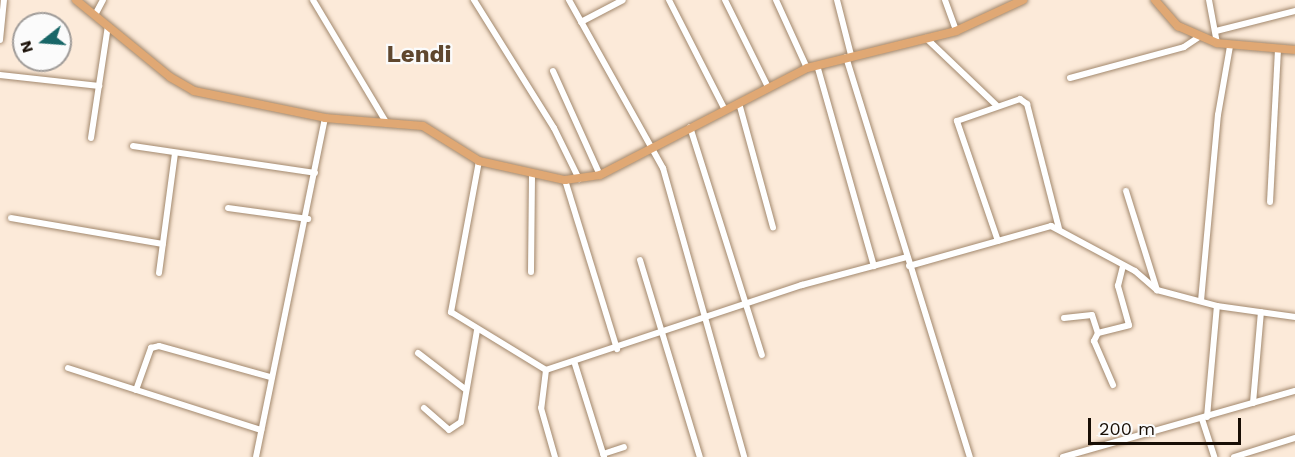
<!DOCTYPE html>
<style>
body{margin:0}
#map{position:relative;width:1295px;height:457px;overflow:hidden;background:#fcead9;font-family:"Work Sans",sans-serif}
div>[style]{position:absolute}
.roads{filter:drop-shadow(0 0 2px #a2886d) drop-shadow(0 0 2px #a2886d)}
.minor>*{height:6px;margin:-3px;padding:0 3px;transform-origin:3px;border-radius:3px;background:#fff}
.major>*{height:8px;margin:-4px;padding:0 4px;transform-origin:4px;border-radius:4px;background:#e0a874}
span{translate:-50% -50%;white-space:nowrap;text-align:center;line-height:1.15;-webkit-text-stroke:4.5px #fbfbfb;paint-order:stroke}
.quarter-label{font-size:24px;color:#5f472e;font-weight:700}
.north{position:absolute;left:12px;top:12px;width:60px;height:60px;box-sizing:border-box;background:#fbfbfb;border:2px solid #a09c99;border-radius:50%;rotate:253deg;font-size:16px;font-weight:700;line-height:24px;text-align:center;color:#180e05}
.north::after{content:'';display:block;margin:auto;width:21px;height:27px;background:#186667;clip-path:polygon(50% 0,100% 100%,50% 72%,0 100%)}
.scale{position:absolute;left:1088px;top:418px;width:153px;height:27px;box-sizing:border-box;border:3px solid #180e05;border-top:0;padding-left:8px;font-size:18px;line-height:21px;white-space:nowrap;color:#180e05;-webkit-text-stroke:4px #fbfbfb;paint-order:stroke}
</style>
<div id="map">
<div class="roads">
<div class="minor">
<i style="left:313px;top:0;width:142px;rotate:59.1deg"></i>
<i style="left:474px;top:0;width:151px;rotate:58deg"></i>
<i style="left:554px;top:128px;width:57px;rotate:63.9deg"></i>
<i style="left:569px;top:0;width:193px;rotate:60.8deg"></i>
<i style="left:663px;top:168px;width:300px;rotate:74.3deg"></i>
<i style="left:669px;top:0;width:121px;rotate:63deg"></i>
<i style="left:725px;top:0;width:97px;rotate:63.7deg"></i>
<i style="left:776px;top:0;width:75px;rotate:65.5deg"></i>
<i style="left:837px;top:0;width:57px;rotate:75.7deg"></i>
<i style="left:945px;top:0;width:33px;rotate:70deg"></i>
<i style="left:1209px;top:0;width:44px;rotate:79.5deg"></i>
<i style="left:95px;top:15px;width:17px;rotate:-62deg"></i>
<i style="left:581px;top:22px;width:47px;rotate:-27.6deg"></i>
<i style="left:1216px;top:31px;width:81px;rotate:-14.2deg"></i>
<i style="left:926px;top:38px;width:97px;rotate:43.7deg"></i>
<i style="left:0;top:40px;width:40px;rotate:-84.3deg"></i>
<i style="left:846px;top:57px;width:419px;rotate:72.8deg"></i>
<i style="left:817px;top:65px;width:209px;rotate:74.2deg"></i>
<i style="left:553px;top:71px;width:114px;rotate:65.7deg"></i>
<i style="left:0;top:75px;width:100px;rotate:6.3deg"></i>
<i style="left:1070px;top:78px;width:118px;rotate:-15.2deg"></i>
<i style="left:1184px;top:47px;width:18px;rotate:-34deg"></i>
<i style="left:739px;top:103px;width:129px;rotate:74.7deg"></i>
<i style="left:690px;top:127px;width:239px;rotate:72.5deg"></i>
<i style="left:91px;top:138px;width:113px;rotate:-81.4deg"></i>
<i style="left:133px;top:146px;width:184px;rotate:8.4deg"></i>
<i style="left:479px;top:161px;width:154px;rotate:100.5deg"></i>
<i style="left:451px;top:312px;width:111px;rotate:31.4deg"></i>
<i style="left:546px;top:370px;width:270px;rotate:-18.4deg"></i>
<i style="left:802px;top:285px;width:109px;rotate:-14.9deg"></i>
<i style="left:565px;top:180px;width:177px;rotate:72.9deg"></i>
<i style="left:1126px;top:191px;width:104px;rotate:72.6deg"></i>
<i style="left:1270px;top:202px;width:154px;rotate:-87deg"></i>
<i style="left:228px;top:208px;width:81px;rotate:7.8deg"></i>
<i style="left:11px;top:218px;width:154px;rotate:9.7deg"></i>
<i style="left:998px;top:241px;width:127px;rotate:-108.9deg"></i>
<i style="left:957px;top:121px;width:67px;rotate:-19.2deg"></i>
<i style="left:1020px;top:99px;width:9px;rotate:36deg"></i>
<i style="left:1027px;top:104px;width:129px;rotate:75.6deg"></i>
<i style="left:640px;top:260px;width:206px;rotate:73.1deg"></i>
<i style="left:909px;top:266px;width:148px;rotate:-15.7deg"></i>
<i style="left:1051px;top:226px;width:95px;rotate:28.2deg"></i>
<i style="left:1135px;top:271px;width:29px;rotate:41deg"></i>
<i style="left:1157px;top:290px;width:62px;rotate:14.9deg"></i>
<i style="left:1217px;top:306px;width:79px;rotate:8deg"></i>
<i style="left:531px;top:272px;width:98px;rotate:-89.4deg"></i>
<i style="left:159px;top:273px;width:121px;rotate:-82.4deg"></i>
<i style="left:1201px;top:301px;width:187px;rotate:-84.8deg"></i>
<i style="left:1218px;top:115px;width:70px;rotate:-80.1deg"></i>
<i style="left:1064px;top:318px;width:28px;rotate:-6deg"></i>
<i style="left:1092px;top:315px;width:19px;rotate:72deg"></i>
<i style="left:1098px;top:333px;width:9px;rotate:117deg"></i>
<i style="left:1094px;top:341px;width:48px;rotate:66.6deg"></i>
<i style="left:1098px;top:333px;width:32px;rotate:-14deg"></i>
<i style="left:1129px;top:325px;width:41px;rotate:-105.8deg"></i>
<i style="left:1118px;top:286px;width:21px;rotate:-76deg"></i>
<i style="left:418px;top:353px;width:59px;rotate:37.5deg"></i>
<i style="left:574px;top:361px;width:101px;rotate:72.6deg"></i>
<i style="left:68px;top:368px;width:203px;rotate:17.8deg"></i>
<i style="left:546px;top:370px;width:38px;rotate:97deg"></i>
<i style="left:541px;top:408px;width:51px;rotate:74.1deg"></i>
<i style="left:136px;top:390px;width:45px;rotate:-70.3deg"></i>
<i style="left:151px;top:348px;width:8px;rotate:-14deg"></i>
<i style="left:159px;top:346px;width:115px;rotate:15.6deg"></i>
<i style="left:1253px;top:403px;width:91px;rotate:-85deg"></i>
<i style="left:424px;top:408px;width:33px;rotate:41deg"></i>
<i style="left:449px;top:430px;width:14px;rotate:-34deg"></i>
<i style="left:461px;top:422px;width:93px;rotate:-80.1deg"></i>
<i style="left:1207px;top:417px;width:111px;rotate:-84.9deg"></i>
<i style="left:1202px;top:419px;width:40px;rotate:72deg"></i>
<i style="left:603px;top:454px;width:22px;rotate:-18deg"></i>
<i style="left:256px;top:457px;width:346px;rotate:-78.5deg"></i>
<i style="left:1063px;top:457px;width:241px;rotate:-15.9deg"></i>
<i style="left:1234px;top:457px;width:64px;rotate:-17.3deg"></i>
</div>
<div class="major">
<i style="left:76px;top:0;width:122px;rotate:39.3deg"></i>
<i style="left:170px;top:77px;width:28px;rotate:30deg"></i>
<i style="left:194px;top:91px;width:134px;rotate:11.6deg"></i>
<i style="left:325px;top:118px;width:98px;rotate:4.7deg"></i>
<i style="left:423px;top:126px;width:66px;rotate:32deg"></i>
<i style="left:479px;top:161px;width:88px;rotate:12.5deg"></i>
<i style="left:565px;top:180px;width:35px;rotate:-8deg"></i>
<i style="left:600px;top:175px;width:233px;rotate:-27.3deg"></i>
<i style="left:807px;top:68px;width:154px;rotate:-13.9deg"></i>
<i style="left:956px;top:31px;width:74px;rotate:-24.8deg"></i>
<i style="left:1155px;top:0;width:35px;rotate:49deg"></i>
<i style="left:1178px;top:26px;width:43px;rotate:23.6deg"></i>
<i style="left:1217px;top:43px;width:78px;rotate:5.1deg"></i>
</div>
</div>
<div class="quarter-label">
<span style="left:419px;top:55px">Lendi</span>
</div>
<div class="north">N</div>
<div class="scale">200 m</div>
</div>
